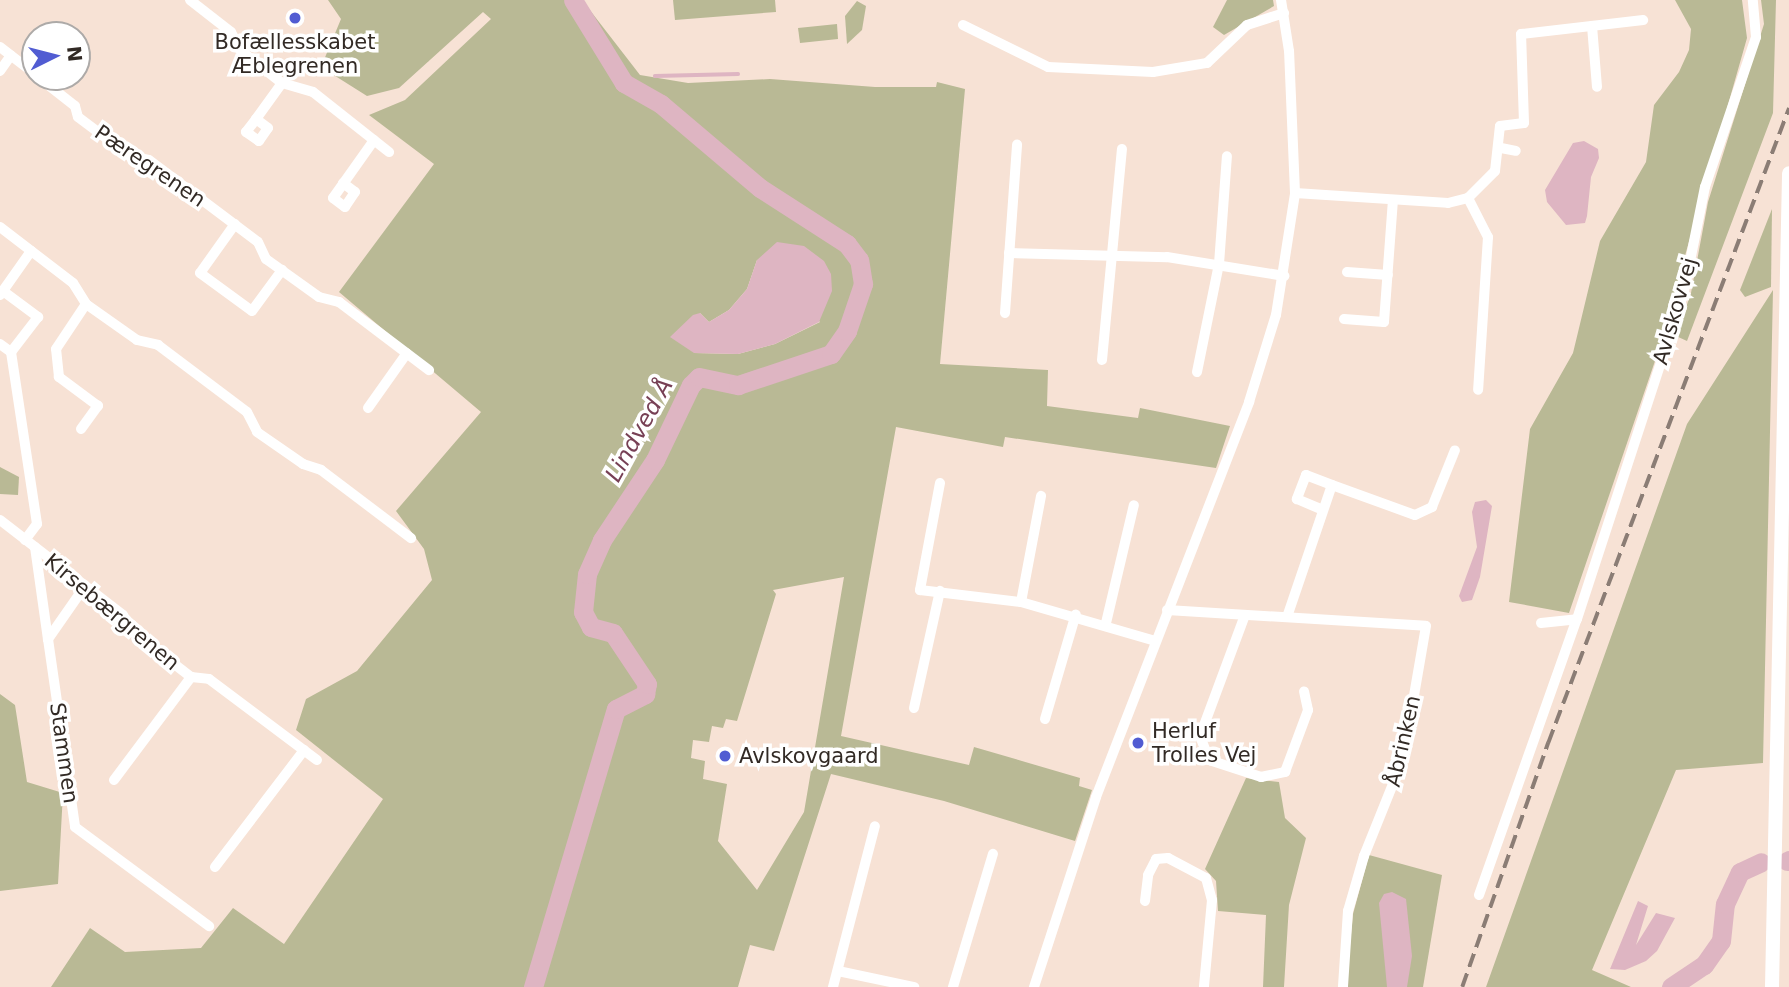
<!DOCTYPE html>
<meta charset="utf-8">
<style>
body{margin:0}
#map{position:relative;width:1789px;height:987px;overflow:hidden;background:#f7e2d5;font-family:"DejaVu Sans",sans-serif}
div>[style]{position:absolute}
.green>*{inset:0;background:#b9b995}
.water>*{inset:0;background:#deb5c2}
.stream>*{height:3.5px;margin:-1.75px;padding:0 1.75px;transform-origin:1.75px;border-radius:1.75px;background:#deb5c2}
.river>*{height:19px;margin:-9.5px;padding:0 9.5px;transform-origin:9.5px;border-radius:9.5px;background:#deb5c2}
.minor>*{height:10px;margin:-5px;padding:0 5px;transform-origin:5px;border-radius:5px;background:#fff}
.secondary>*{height:14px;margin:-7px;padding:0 7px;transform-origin:7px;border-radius:7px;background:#fff}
.rail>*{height:3.5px;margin-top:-1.75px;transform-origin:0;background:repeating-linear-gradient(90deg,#8b7d75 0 14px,transparent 0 21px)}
.dots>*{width:19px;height:19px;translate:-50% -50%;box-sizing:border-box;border:4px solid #fff;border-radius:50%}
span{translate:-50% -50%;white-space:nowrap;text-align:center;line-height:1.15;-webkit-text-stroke:7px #fff;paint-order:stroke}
.poi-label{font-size:21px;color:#322a25}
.left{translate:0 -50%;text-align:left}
.street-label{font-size:21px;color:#322a25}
.water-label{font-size:23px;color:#774055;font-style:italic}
.north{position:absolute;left:21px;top:21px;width:70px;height:70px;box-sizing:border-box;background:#fff;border:2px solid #adaaa8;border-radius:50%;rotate:84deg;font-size:19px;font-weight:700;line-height:28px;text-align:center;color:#322a25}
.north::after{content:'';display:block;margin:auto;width:24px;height:32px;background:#515cd2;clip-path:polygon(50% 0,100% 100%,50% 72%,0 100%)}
</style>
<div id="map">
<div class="green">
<i style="clip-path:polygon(evenodd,328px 0,582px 0,640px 75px,688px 83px,770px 79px,875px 87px,936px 87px,937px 82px,965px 89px,940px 364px,1048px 370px,1047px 406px,1138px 418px,1140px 408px,1230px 426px,1216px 468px,1005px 437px,1003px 447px,896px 427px,841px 736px,969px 765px,974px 747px,1080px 778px,1079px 786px,1092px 790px,1075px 841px,944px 801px,831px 774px,774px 951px,750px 945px,738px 987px,51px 987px,90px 928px,125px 952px,201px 948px,233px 908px,284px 944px,383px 799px,296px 730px,306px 699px,357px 671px,432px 580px,424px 549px,396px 511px,481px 412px,339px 292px,434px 164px,369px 115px,405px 100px,491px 19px,483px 12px,399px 88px,367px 96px,321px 67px,341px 19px,328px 0,757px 260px,820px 322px,775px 344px,738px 354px,694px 353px,700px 313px,709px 322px,729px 310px,747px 289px,757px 260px,328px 0,844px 577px,804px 812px,757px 890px,718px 841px,727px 784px,703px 779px,705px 761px,691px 758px,693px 740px,709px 742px,712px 726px,723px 728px,726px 719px,737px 721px,776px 594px,773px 590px,844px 577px)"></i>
<i style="clip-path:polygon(673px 0,775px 0,776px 12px,675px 20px)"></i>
<i style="clip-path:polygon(1227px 0,1273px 0,1274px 6px,1224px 35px,1213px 27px)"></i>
<i style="clip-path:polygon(1675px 0,1742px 0,1747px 38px,1655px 361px,1569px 613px,1509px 602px,1530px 429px,1573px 353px,1600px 241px,1646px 162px,1654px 105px,1679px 72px,1689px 50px,1691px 29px)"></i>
<i style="clip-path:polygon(1761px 0,1776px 0,1773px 113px,1687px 341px,1676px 336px,1691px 293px,1708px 202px,1764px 24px)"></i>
<i style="clip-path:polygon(857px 1px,866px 6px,862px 30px,847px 44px,845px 16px)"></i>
<i style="clip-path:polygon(837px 24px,838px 39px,800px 43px,798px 28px)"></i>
<i style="clip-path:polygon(1772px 209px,1771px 287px,1745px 297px,1740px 290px)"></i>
<i style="clip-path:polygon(1773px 290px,1763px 763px,1676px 770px,1592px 970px,1631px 987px,1486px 987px,1687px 424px)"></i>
<i style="clip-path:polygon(0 467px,19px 477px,18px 495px,0 494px)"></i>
<i style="clip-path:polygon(0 694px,15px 705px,27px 782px,63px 793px,58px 884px,0 891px)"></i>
<i style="clip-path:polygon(1246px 778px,1279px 782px,1285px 818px,1306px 838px,1289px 905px,1284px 987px,1263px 987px,1266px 915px,1218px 911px,1216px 881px,1205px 869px)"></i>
<i style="clip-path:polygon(1369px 855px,1442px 875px,1423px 987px,1346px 987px,1353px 914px)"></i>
</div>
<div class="water">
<i style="clip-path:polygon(1584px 141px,1598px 149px,1599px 158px,1591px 177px,1587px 216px,1585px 223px,1566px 225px,1547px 202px,1545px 190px,1573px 143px)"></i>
<i style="clip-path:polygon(777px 242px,804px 246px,824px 261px,831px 274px,832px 291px,819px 322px,775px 344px,738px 354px,694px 353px,670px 337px,693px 315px,700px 313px,709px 322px,729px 310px,747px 289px,757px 260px)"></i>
<i style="clip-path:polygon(1486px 500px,1492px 506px,1480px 577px,1472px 600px,1462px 602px,1459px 596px,1477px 547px,1472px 512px,1475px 502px)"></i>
<i style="clip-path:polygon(1392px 892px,1406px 899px,1412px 956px,1407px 987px,1387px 987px,1379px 903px,1384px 894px)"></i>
<i style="clip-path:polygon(1638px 901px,1648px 906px,1636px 945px,1656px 913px,1675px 918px,1657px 951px,1646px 961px,1625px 970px,1610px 969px)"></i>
</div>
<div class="stream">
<i style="left:655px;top:76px;width:83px;rotate:-1.4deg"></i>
</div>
<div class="river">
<i style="left:1787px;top:861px;width:2px;rotate:-27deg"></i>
<i style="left:533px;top:987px;width:290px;rotate:-73.4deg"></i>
<i style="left:616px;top:709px;width:33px;rotate:-27deg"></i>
<i style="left:645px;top:694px;width:10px;rotate:-79deg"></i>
<i style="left:647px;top:684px;width:61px;rotate:-123.7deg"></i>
<i style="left:613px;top:633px;width:23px;rotate:-165deg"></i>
<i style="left:591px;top:627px;width:17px;rotate:-118deg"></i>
<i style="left:583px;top:612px;width:38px;rotate:-84deg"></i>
<i style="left:587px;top:574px;width:37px;rotate:-66deg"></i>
<i style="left:602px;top:540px;width:96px;rotate:-56.5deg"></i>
<i style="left:655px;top:460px;width:83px;rotate:-64.4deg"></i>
<i style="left:691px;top:385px;width:11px;rotate:-45deg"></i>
<i style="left:699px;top:377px;width:40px;rotate:12deg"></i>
<i style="left:738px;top:385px;width:98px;rotate:-18.4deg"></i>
<i style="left:831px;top:354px;width:28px;rotate:-55deg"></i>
<i style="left:847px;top:331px;width:50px;rotate:-71.2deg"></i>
<i style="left:863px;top:284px;width:24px;rotate:-99deg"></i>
<i style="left:859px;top:260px;width:20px;rotate:-127deg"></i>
<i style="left:847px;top:244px;width:103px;rotate:-147.2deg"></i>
<i style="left:760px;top:188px;width:130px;rotate:-139.7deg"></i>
<i style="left:661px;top:104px;width:43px;rotate:-150.4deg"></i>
<i style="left:624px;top:83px;width:97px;rotate:-121.6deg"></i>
<i style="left:1671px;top:987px;width:40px;rotate:-34deg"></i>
<i style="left:1704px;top:965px;width:29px;rotate:-55deg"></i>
<i style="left:1721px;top:941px;width:37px;rotate:-84deg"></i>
<i style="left:1725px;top:904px;width:35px;rotate:-65deg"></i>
<i style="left:1740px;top:872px;width:23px;rotate:-25deg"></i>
</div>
<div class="minor">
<i style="left:190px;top:0;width:52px;rotate:38deg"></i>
<i style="left:231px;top:32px;width:20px;rotate:63deg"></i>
<i style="left:240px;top:50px;width:53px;rotate:38.2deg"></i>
<i style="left:282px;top:83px;width:32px;rotate:16deg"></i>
<i style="left:313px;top:92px;width:97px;rotate:38.3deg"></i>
<i style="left:963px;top:25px;width:95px;rotate:26.3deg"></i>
<i style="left:1048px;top:67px;width:105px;rotate:2.7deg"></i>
<i style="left:1153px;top:72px;width:55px;rotate:-9.5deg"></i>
<i style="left:1207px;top:63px;width:55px;rotate:-43.5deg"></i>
<i style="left:1247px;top:25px;width:39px;rotate:-18deg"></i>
<i style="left:1592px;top:26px;width:61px;rotate:85.3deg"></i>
<i style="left:0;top:47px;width:44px;rotate:37.6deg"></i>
<i style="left:0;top:71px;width:19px;rotate:-55deg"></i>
<i style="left:38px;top:77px;width:47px;rotate:38.1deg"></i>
<i style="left:75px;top:106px;width:11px;rotate:75deg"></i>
<i style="left:78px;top:117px;width:65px;rotate:36.9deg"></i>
<i style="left:130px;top:156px;width:19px;rotate:12deg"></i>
<i style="left:149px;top:160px;width:136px;rotate:37deg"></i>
<i style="left:258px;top:242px;width:19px;rotate:65deg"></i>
<i style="left:266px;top:259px;width:65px;rotate:35.6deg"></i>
<i style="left:319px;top:297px;width:21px;rotate:14deg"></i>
<i style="left:339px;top:302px;width:113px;rotate:37.1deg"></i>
<i style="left:256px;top:119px;width:15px;rotate:37deg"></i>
<i style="left:268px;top:128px;width:16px;rotate:125deg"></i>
<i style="left:259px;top:141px;width:16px;rotate:-145deg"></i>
<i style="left:246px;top:132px;width:16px;rotate:-52deg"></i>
<i style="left:256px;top:119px;width:44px;rotate:-54.2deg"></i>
<i style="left:1501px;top:148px;width:15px;rotate:11deg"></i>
<i style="left:343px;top:183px;width:15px;rotate:37deg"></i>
<i style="left:355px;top:192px;width:18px;rotate:124deg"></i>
<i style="left:345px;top:207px;width:15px;rotate:-143deg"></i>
<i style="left:333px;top:198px;width:71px;rotate:-54.7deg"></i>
<i style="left:1295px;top:193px;width:153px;rotate:3.7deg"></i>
<i style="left:1448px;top:203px;width:21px;rotate:-14deg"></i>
<i style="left:1468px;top:198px;width:38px;rotate:-45deg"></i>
<i style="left:1495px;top:171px;width:45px;rotate:-83.7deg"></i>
<i style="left:1500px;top:126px;width:24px;rotate:-7deg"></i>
<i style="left:1524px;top:123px;width:89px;rotate:-91.9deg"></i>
<i style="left:1521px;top:34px;width:123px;rotate:-6.5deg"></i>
<i style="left:1468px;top:198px;width:44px;rotate:62.9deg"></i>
<i style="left:1488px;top:237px;width:153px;rotate:93.7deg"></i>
<i style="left:235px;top:224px;width:60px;rotate:125.5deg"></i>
<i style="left:200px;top:273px;width:64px;rotate:36.2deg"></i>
<i style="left:252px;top:311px;width:51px;rotate:-53.8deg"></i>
<i style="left:0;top:227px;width:92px;rotate:37.5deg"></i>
<i style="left:73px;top:283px;width:25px;rotate:58deg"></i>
<i style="left:86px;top:304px;width:62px;rotate:35.2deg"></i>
<i style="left:137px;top:340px;width:22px;rotate:13deg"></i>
<i style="left:158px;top:345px;width:111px;rotate:37deg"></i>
<i style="left:247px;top:412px;width:22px;rotate:63deg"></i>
<i style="left:257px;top:432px;width:56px;rotate:34.8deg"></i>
<i style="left:303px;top:464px;width:19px;rotate:18deg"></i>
<i style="left:321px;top:470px;width:113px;rotate:37.1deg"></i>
<i style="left:1009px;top:253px;width:158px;rotate:1.5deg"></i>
<i style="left:1167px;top:257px;width:119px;rotate:9.2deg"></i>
<i style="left:1347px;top:272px;width:41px;rotate:4.2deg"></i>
<i style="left:3px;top:291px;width:44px;rotate:36.6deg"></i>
<i style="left:38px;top:317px;width:44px;rotate:127.6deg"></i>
<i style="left:0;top:295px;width:54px;rotate:-54.8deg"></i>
<i style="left:1005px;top:313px;width:169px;rotate:-85.9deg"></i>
<i style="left:1344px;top:319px;width:40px;rotate:4.3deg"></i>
<i style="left:1384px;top:322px;width:122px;rotate:-85.8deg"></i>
<i style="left:0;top:344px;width:14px;rotate:36deg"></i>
<i style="left:11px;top:352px;width:174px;rotate:81.4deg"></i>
<i style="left:37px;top:524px;width:20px;rotate:127deg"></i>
<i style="left:1102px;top:360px;width:212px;rotate:-84.6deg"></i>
<i style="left:1197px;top:372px;width:110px;rotate:-78.5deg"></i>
<i style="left:1219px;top:264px;width:108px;rotate:-85.8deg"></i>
<i style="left:368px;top:408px;width:67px;rotate:-54.7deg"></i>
<i style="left:81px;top:429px;width:29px;rotate:-54deg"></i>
<i style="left:98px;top:406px;width:49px;rotate:-143.4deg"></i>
<i style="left:59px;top:377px;width:28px;rotate:-96deg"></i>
<i style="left:56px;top:349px;width:54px;rotate:-56.3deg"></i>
<i style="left:940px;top:483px;width:109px;rotate:100.6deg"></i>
<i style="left:920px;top:590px;width:102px;rotate:6.8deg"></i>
<i style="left:1021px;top:602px;width:140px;rotate:16.2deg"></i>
<i style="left:1332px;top:485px;width:88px;rotate:19.9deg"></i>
<i style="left:1415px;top:515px;width:19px;rotate:-25deg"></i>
<i style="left:1432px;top:507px;width:61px;rotate:-68deg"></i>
<i style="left:0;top:520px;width:155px;rotate:37.7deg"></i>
<i style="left:123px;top:615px;width:20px;rotate:60deg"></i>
<i style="left:133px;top:632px;width:73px;rotate:37.8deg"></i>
<i style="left:191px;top:677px;width:18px;rotate:6deg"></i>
<i style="left:209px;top:679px;width:135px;rotate:36.9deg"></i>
<i style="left:35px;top:547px;width:93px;rotate:82deg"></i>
<i style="left:85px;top:586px;width:65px;rotate:124.9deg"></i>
<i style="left:48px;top:639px;width:190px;rotate:81.8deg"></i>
<i style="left:75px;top:827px;width:167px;rotate:36.5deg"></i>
<i style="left:1021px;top:602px;width:108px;rotate:-79.3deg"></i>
<i style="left:1167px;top:610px;width:259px;rotate:3.5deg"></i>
<i style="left:1426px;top:626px;width:135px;rotate:99.8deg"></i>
<i style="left:1403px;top:759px;width:105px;rotate:111.9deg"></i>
<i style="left:1364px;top:856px;width:57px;rotate:106.2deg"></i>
<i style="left:1348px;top:911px;width:76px;rotate:93.8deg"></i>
<i style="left:1245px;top:615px;width:129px;rotate:110.4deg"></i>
<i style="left:1200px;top:736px;width:26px;rotate:69deg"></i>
<i style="left:1209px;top:760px;width:55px;rotate:18.1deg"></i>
<i style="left:1261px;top:777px;width:25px;rotate:-12deg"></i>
<i style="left:1285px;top:772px;width:66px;rotate:-69.6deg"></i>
<i style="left:1308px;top:710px;width:19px;rotate:-102deg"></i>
<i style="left:1287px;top:617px;width:139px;rotate:-71.2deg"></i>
<i style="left:1332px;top:485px;width:28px;rotate:-159deg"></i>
<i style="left:1306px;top:475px;width:26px;rotate:111deg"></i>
<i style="left:1297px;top:499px;width:28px;rotate:23deg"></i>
<i style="left:1106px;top:623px;width:121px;rotate:-76.7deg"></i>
<i style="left:1541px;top:623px;width:36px;rotate:-6deg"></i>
<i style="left:1577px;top:619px;width:345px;rotate:-71.9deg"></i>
<i style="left:1684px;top:291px;width:106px;rotate:-78.6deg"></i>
<i style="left:1705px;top:187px;width:158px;rotate:-71.2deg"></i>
<i style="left:1756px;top:37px;width:37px;rotate:-95deg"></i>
<i style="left:914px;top:708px;width:120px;rotate:-77.5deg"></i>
<i style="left:1045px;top:719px;width:109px;rotate:-73.6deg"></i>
<i style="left:114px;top:780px;width:129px;rotate:-53.2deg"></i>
<i style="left:215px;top:867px;width:147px;rotate:-52.7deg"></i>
<i style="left:1479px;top:895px;width:293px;rotate:-70.5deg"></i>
<i style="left:1145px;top:901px;width:26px;rotate:-83deg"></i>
<i style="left:1148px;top:875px;width:18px;rotate:-63deg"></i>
<i style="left:1156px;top:859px;width:12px;rotate:-5deg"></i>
<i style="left:1168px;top:858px;width:43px;rotate:27.8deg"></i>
<i style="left:1206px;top:878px;width:23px;rotate:75deg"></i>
<i style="left:1212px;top:900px;width:87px;rotate:95.3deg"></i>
<i style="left:838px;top:971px;width:78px;rotate:11.9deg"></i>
<i style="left:833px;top:987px;width:166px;rotate:-75.4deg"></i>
<i style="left:953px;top:987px;width:139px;rotate:-73.3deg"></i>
<i style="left:1034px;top:987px;width:200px;rotate:-71.9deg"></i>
<i style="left:1096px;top:797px;width:424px;rotate:-68.8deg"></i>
<i style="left:1249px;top:402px;width:91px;rotate:-72.8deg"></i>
<i style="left:1276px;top:315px;width:123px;rotate:-81.1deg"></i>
<i style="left:1295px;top:193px;width:142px;rotate:-92.4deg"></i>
<i style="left:1289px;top:51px;width:52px;rotate:-98.9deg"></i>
</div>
<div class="secondary">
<i style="left:1772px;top:987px;width:814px;rotate:-88.8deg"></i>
</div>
<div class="rail">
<i style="left:1462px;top:987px;width:259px;rotate:-70.6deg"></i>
<i style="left:1548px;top:743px;width:679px;rotate:-69.22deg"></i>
</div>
<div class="dots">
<i style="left:295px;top:18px;background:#515cd2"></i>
<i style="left:1138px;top:743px;background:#515cd2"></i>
<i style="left:725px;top:756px;background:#515cd2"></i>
</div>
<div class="poi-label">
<span style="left:295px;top:54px">Bofællesskabet<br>Æblegrenen</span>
<span class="left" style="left:1152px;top:743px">Herluf<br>Trolles Vej</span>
<span class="left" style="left:739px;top:756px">Avlskovgaard</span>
</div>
<div class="street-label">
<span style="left:150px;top:166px;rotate:34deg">Pæregrenen</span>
<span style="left:1675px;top:311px;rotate:-74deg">Avlskovvej</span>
<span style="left:112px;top:612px;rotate:40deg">Kirsebærgrenen</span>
<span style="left:1403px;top:741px;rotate:-77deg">Åbrinken</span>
<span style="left:64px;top:753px;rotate:82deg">Stammen</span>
</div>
<div class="water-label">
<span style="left:639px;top:430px;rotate:-61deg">Lindved Å</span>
</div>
<div class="north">N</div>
</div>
